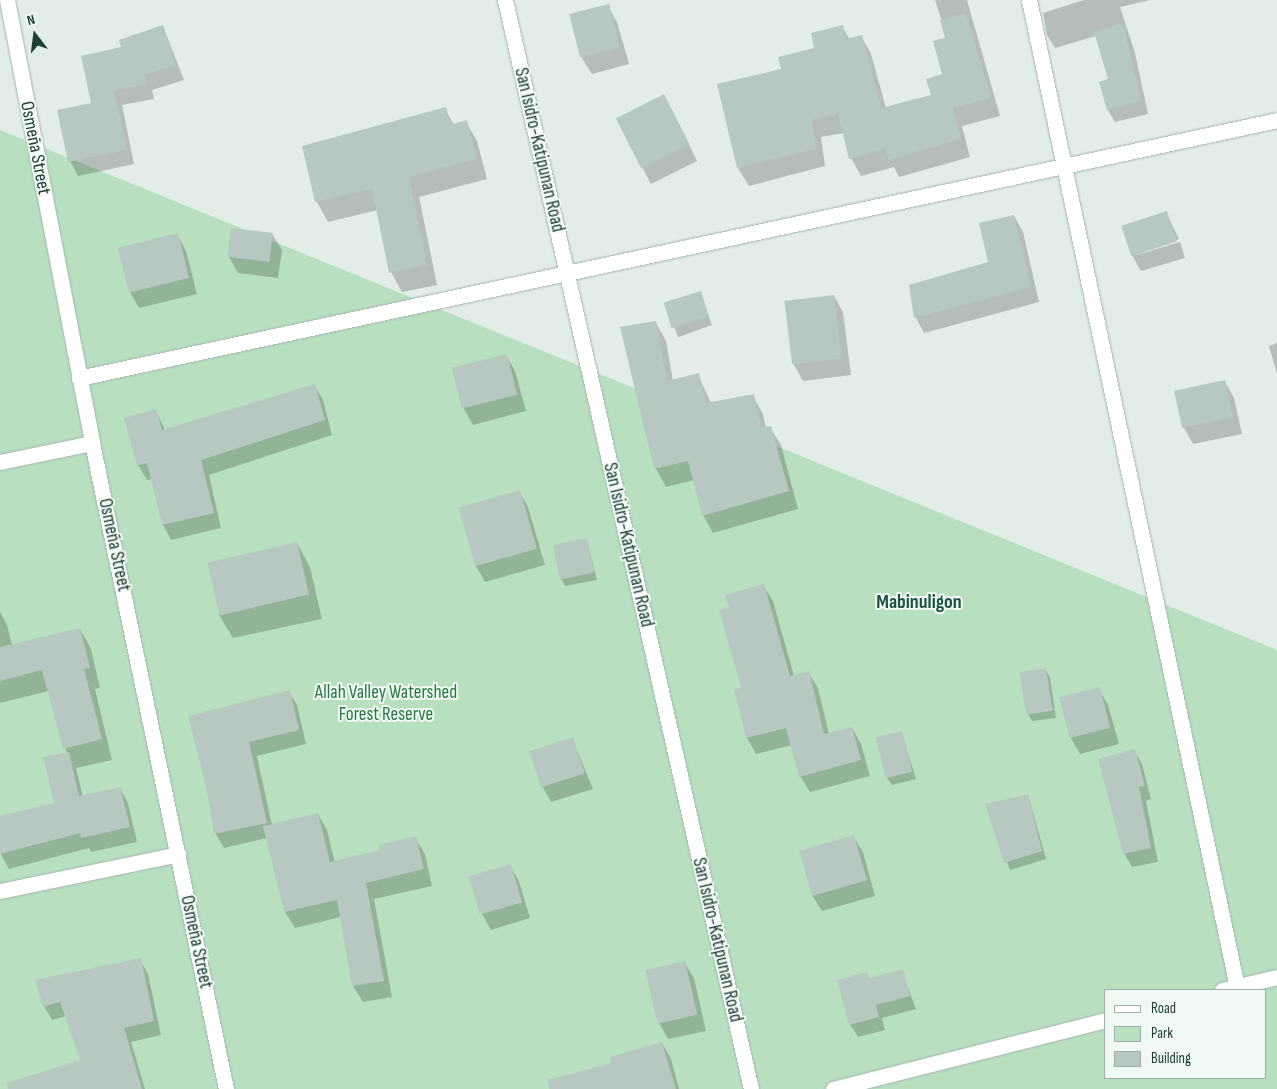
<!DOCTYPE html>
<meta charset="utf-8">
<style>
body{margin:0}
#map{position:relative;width:1277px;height:1089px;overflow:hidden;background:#e1ede6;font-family:"Sofia Sans Condensed",sans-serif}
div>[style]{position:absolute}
.green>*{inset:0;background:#b8e0c0}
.shadow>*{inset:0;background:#0003;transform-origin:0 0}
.building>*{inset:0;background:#b6c8bf;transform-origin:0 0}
.roads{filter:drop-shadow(0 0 1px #a3b5ad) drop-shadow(0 0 1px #a3b5ad)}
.minor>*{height:15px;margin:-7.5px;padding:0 7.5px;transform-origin:7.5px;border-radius:7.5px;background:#fff}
span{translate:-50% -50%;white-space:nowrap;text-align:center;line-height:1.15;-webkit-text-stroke:4px #f1f9f5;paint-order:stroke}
.street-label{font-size:19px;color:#203f34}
.park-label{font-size:19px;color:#267941}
.neighbourhood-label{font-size:20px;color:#1a5241;font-weight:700}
.legend{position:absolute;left:1104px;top:989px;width:162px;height:90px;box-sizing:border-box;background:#f1f9f5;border:1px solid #9dafa8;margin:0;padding:6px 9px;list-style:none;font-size:15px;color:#203f34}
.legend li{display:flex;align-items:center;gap:10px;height:25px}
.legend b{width:25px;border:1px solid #9dafa8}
.north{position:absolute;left:10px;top:10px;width:50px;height:50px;-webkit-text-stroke:4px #f1f9f5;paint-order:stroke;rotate:345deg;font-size:14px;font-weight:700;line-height:20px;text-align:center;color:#203f34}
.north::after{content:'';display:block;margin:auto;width:18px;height:22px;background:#203f34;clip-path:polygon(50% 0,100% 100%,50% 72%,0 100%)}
</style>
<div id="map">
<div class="green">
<i style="clip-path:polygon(evenodd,0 130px,1277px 650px,1277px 1089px,0 1089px,0 130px,1106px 990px,1266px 990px,1266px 1078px,1106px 1078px,1106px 990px)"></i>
</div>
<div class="shadow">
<i style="clip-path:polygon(935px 0,967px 0,1000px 116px,962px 126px,970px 157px,899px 177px,894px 167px,861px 176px,851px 158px,844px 133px,821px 137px,825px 166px,749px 186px,738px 168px,719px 85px,783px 70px,816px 49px,842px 26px,850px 40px,861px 36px,871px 54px,886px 108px,932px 96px,944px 74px,947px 38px)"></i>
<i style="clip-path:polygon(1084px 0,1150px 0,1120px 7px,1135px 53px,1148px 114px,1115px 122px,1108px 110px,1110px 80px,1096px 36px,1055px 48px,1047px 35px,1043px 13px)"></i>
<i style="clip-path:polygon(608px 6px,617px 22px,629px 64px,592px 74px,582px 58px)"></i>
<i style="clip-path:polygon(163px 26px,184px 80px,152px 90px,154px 99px,122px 105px,134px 164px,78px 176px,70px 161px,93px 104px,122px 48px)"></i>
<i style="clip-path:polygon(445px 109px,454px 125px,466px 122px,477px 141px,487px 179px,419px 197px,437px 285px,402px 292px,391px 272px,378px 210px,328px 222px,317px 202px,304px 147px)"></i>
<i style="clip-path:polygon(673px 112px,697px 161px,651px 184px,617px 119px)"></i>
<i style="clip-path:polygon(1166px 212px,1179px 239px,1133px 256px,1180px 242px,1185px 258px,1141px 271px,1132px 255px)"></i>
<i style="clip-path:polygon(1014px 216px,1023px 232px,1039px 302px,924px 333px,916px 318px,910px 286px,989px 263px)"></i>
<i style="clip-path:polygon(272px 234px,282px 250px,278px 278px,238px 273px,229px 257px)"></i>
<i style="clip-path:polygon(177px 235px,186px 251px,197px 294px,139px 308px,130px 292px)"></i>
<i style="left:700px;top:292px;width:35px;height:36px;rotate:70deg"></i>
<i style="clip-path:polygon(834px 296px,843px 312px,851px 375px,803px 381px,794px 365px,786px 302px)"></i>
<i style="clip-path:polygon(656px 323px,666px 341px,673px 381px,698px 375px,711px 403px,753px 396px,763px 414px,766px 428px,770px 427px,781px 445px,798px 509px,713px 533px,703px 515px,694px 480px,666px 487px,656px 469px,622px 328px)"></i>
<i style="clip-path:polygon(1277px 343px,1277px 374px,1269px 346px)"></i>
<i style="clip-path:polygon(506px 355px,515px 371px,526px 411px,473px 425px,464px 409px,453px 369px)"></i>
<i style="clip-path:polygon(1225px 382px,1234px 398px,1242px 434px,1193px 444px,1184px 428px)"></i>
<i style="clip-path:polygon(314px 385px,323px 400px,332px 435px,209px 475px,221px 528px,171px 540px,163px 525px,152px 479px,147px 480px,138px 465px,156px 411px,165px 430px)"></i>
<i style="clip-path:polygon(519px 491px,528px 507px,545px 565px,485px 582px,476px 566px)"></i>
<i style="clip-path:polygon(587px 540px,597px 580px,565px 586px,561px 578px)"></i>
<i style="clip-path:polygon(297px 543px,310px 567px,322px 619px,233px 638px,219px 615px)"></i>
<i style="clip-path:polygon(763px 585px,773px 601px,794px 676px,808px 672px,818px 688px,829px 734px,852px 728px,861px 744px,870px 776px,810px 792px,800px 776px,792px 745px,756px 754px,747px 738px,735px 690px,742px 688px,730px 608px)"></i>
<i style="clip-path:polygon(0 612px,7px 625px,12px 645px,80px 629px,91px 649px,100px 688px,95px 689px,112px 760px,76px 768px,83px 797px,120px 788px,128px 803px,137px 842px,91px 852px,89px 848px,9px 869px,0 853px,0 818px,55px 804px,67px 753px,49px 691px,0 703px)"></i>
<i style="clip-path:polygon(1045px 669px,1050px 677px,1056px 718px,1032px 721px,1028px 714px)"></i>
<i style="clip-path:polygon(1099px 689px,1108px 705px,1119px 744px,1080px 754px,1071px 738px)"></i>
<i style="clip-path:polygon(289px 692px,297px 705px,306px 744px,257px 756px,272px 825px,318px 814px,327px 830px,335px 863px,382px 851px,415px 838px,425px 854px,432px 886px,374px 899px,392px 997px,363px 1002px,353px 986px,341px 917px,295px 928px,285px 912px,267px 838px,224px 848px,216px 834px,209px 789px)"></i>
<i style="clip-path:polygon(901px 732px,916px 779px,892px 785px,887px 778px)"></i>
<i style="clip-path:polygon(572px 738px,593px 789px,551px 802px,542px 786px)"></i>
<i style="clip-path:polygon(1134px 750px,1142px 764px,1151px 799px,1146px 801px,1158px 862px,1132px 867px,1124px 853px)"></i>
<i style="clip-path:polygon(1028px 795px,1046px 859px,1010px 870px,987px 805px)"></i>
<i style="clip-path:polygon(853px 836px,863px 852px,875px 896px,822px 911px,812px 895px)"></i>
<i style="clip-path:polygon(510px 865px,519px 881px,530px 918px,491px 930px,482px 914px,471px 877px)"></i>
<i style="clip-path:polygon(140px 960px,148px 974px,161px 1035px,131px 1042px,145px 1089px,54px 1089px,81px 1061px,66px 1016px,52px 1020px,44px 1006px)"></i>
<i style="clip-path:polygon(684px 962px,694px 978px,706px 1031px,668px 1039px,659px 1023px)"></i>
<i style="clip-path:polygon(902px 971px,916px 1009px,882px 1018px,885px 1030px,858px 1037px,850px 1024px,866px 973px,870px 979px)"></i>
<i style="clip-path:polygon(662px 1043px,671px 1059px,679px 1089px,567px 1089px)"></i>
</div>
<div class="building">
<i style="left:609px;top:4px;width:45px;height:41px;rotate:76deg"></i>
<i style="clip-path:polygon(966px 13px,991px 98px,953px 108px,961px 139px,888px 160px,886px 149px,849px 159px,838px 114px,812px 120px,816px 149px,737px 168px,717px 84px,781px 69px,778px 57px,814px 48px,811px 33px,843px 25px,846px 39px,862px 35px,881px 108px,931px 95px,926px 79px,942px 74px,933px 41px,945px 38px,940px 20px)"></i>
<i style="clip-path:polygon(1123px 23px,1141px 101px,1107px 110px,1099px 82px,1108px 79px,1094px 32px)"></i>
<i style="clip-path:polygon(163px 25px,176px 65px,144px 75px,146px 84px,114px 91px,127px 150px,68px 162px,57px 110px,91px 103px,81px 56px,121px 47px,119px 40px)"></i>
<i style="left:664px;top:94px;width:56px;height:54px;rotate:63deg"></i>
<i style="clip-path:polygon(446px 107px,450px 125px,467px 120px,477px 159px,409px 177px,427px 265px,389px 273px,372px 189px,315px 202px,302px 146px)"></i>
<i style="left:1167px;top:211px;width:32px;height:48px;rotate:72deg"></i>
<i style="clip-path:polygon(1014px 215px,1031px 287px,914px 318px,909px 285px,988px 262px,979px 223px)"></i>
<i style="left:231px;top:228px;width:42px;height:29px;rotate:7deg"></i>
<i style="left:178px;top:233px;width:46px;height:62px;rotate:76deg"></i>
<i style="left:701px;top:291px;width:27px;height:39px;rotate:73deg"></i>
<i style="left:834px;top:295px;width:64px;height:50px;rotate:83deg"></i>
<i style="clip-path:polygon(656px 321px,667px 381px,699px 373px,706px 403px,754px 394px,761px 427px,771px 426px,789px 491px,702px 516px,688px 461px,654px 469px,620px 327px)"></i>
<i style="left:507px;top:354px;width:42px;height:57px;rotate:76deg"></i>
<i style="left:1225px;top:380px;width:38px;height:52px;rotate:78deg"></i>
<i style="clip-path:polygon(315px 384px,325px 420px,201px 460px,214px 513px,162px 525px,147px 463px,137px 466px,124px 418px,156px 409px,162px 430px)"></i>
<i style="left:520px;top:490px;width:61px;height:64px;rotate:74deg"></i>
<i style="left:587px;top:538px;width:35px;height:35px;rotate:78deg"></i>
<i style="left:297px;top:542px;width:54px;height:92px;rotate:77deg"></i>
<i style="clip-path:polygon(764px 584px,790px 676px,809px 671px,824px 734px,852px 727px,861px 760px,799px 777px,786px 728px,746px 738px,734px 689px,741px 688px,719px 610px,729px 607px,725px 595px)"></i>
<i style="clip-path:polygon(80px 628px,90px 668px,84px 669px,102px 739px,63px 749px,42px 670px,0 681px,0 647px)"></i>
<i style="left:1046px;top:668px;width:43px;height:27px;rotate:81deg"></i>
<i style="left:1100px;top:687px;width:42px;height:42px;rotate:76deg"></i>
<i style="clip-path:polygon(290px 690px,299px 730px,249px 742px,267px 823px,214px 834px,207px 790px,188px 716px)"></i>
<i style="left:902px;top:731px;width:42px;height:27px;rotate:76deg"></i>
<i style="left:573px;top:737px;width:38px;height:46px;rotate:72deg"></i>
<i style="clip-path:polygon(1135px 749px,1145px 786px,1139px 787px,1151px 848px,1123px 854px,1098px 759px)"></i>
<i style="clip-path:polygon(69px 752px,79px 796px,120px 787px,130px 827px,81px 838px,80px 833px,0 854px,0 816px,54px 803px,43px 757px)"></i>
<i style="clip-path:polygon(1028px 794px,1042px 851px,1004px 863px,985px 804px)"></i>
<i style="clip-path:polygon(318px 813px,330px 862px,380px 850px,379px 845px,416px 836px,424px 869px,366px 883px,384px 981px,352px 986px,337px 900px,284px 912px,263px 826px)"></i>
<i style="left:854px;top:835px;width:47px;height:57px;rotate:74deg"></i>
<i style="left:511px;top:864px;width:40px;height:44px;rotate:74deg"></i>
<i style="clip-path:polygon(141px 958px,154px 1021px,124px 1028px,142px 1089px,8px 1089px,7px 1083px,80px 1060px,60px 1002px,43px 1007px,35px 980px)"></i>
<i style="left:685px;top:961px;width:55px;height:41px;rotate:77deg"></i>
<i style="clip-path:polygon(903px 969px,910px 996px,876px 1005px,879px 1017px,849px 1025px,837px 980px,867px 972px,869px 978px)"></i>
<i style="clip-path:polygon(662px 1042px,676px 1089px,549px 1089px,548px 1080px,611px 1063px,610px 1057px)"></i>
</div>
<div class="roads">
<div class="minor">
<i style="left:7px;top:0;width:451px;rotate:79.1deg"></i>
<i style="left:92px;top:443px;width:660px;rotate:78.28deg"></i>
<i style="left:505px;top:0;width:1116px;rotate:77.27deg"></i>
<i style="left:1029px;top:0;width:1009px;rotate:78.1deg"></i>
<i style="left:79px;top:378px;width:1225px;rotate:-12.15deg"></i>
<i style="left:0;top:462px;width:94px;rotate:-11.7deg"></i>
<i style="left:0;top:891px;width:182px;rotate:-11.7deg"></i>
<i style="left:1222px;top:990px;width:57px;rotate:-13.3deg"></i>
<i style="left:833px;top:1089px;width:282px;rotate:-14.2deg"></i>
</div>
</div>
<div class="street-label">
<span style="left:35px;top:148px;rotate:79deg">Osmeña Street</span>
<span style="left:539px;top:150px;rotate:77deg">San Isidro-Katipunan Road</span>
<span style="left:114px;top:545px;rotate:78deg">Osmeña Street</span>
<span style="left:628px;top:545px;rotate:77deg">San Isidro-Katipunan Road</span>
<span style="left:717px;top:940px;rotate:77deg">San Isidro-Katipunan Road</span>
<span style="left:196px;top:942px;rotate:78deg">Osmeña Street</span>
</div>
<div class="park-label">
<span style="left:386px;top:704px">Allah Valley Watershed<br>Forest Reserve</span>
</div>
<div class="neighbourhood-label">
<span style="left:919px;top:602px">Mabinuligon</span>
</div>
<ul class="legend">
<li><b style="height:6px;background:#fff"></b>Road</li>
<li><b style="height:14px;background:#b8e0c0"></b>Park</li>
<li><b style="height:14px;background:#b6c8bf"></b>Building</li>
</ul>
<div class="north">N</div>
</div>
